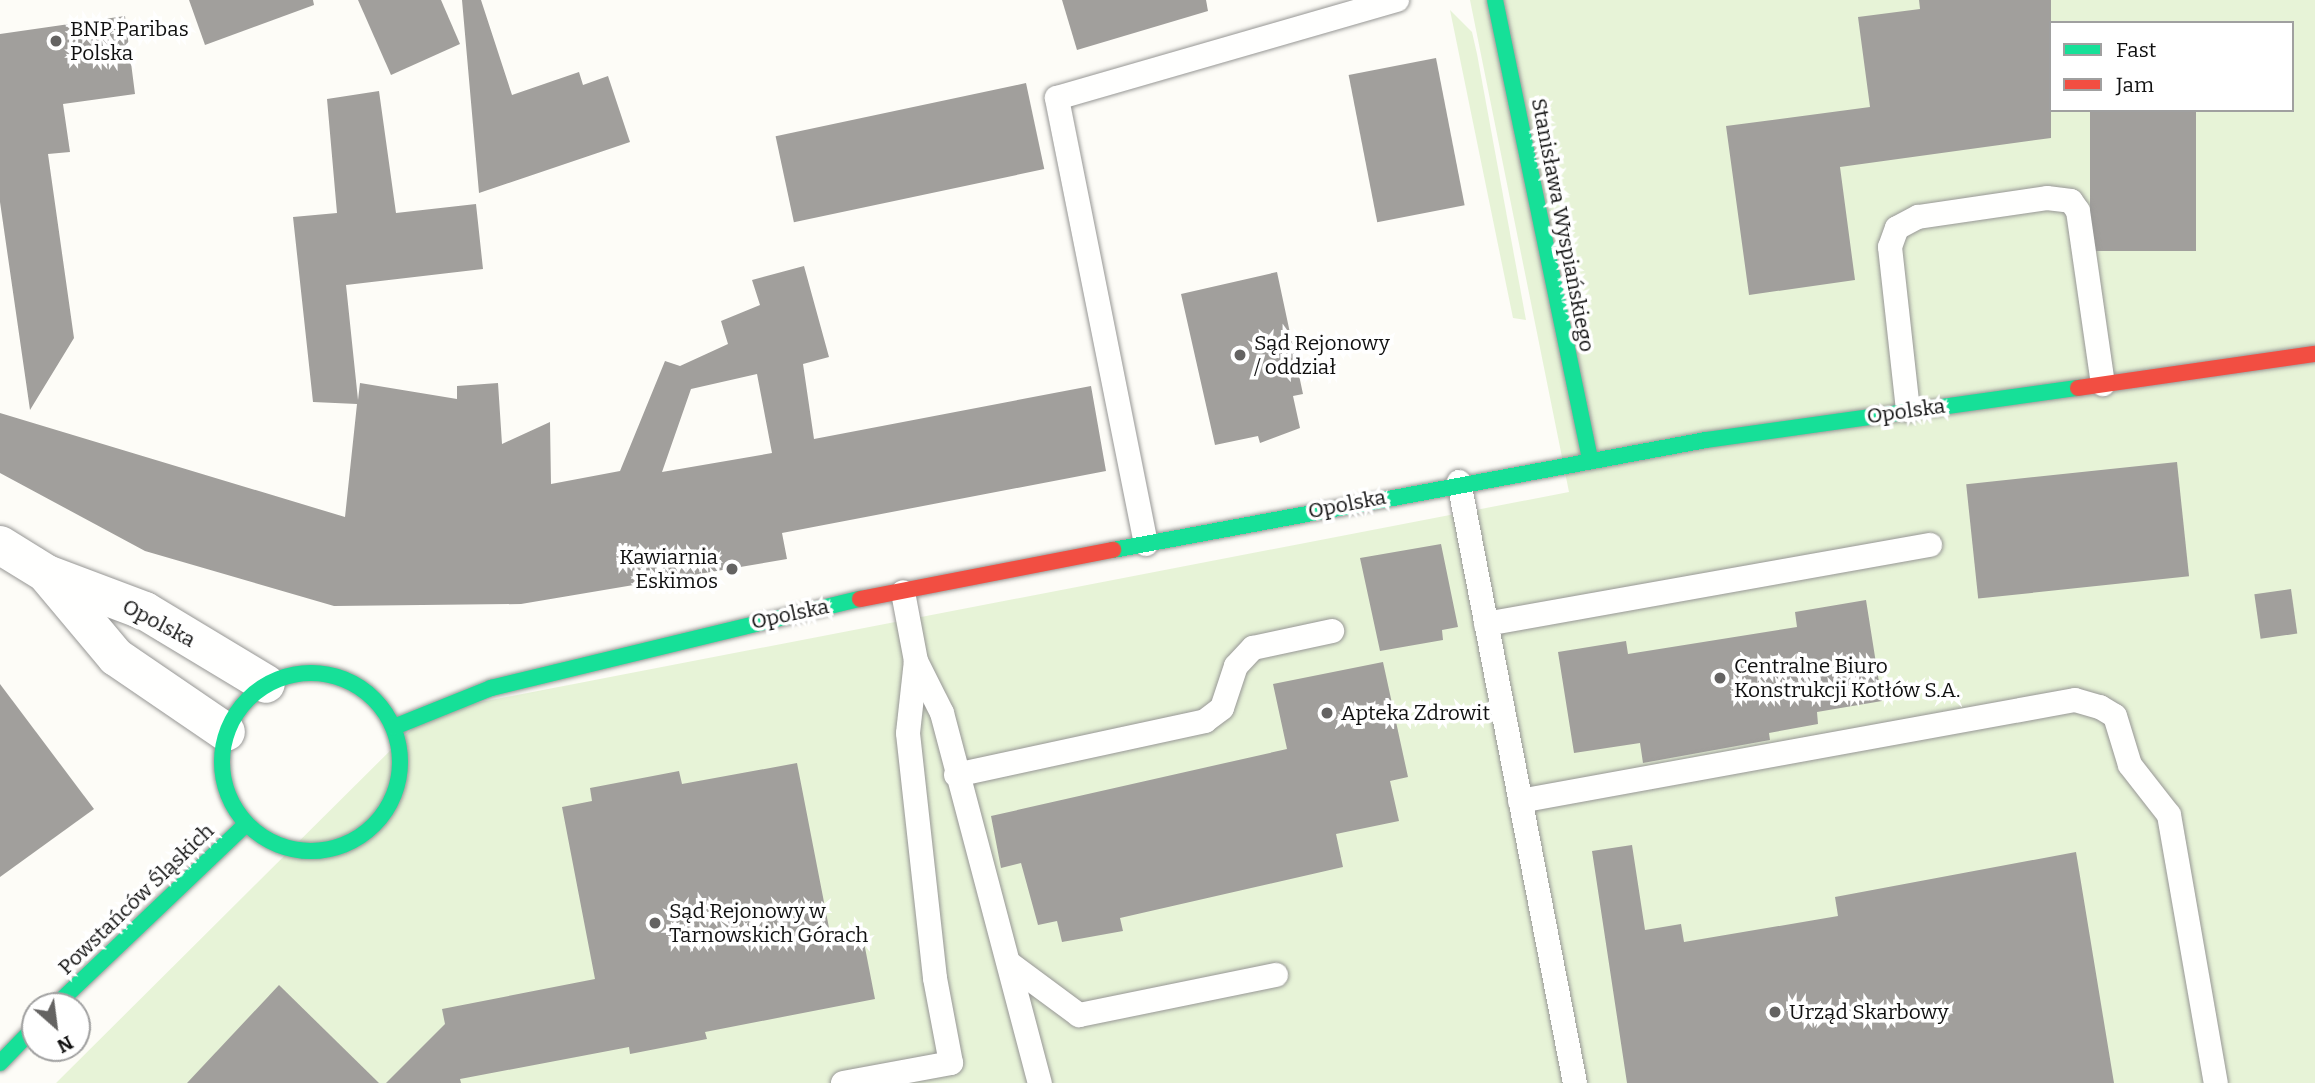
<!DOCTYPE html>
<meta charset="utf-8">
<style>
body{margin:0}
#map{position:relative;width:2315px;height:1083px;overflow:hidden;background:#fdfcf7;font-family:Bitter,serif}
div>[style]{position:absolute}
.green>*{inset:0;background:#e7f3d7}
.building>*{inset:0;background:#a19f9c;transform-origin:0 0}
.roads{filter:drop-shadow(0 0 2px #979795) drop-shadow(0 0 2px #979795)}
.lane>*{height:24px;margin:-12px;padding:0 12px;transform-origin:12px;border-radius:12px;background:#fffffe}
.street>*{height:38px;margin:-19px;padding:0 19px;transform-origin:19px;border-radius:19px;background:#fffffe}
.fast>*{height:16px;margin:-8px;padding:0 8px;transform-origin:8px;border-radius:8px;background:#16e098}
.fast>.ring{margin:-8px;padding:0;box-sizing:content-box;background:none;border:16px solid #16e098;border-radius:50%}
.jam>*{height:16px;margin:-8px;padding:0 8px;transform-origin:8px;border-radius:8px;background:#f24e42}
.dots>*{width:19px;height:19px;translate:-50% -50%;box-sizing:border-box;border:4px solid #fff;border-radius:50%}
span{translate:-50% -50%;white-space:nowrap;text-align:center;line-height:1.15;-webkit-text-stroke:7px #fff;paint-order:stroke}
.poi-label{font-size:21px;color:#111}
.left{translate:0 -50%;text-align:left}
.right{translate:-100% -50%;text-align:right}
.street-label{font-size:21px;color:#111}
.legend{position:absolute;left:2049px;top:21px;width:245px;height:91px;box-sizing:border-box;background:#fff;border:2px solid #a0a0a0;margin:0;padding:9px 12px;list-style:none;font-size:21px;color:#111}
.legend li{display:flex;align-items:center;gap:14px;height:35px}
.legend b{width:35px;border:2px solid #a0a0a0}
.north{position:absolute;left:21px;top:992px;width:70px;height:70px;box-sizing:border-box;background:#fff;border:2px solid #a0a0a0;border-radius:50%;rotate:152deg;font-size:19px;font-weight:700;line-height:28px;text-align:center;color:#111}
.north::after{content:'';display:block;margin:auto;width:24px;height:32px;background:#646362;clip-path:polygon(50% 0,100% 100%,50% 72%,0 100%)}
</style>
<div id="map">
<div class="green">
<i style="clip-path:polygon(evenodd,1470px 0,2315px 0,2315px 1083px,56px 1083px,429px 712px,1569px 492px,1470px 0,2051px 23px,2292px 23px,2292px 110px,2051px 110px,2051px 23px)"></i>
<i style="clip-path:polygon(1450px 10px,1472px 32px,1477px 54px,1526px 320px,1513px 318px)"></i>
</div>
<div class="building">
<i style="clip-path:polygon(189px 0,313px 0,314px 5px,205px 45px)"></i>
<i style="clip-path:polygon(358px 0,441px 0,460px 44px,391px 75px)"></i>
<i style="clip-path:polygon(462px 0,481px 0,512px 95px,579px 72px,583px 85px,608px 76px,630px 142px,479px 193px)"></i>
<i style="clip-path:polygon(1062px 0,1206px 0,1208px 11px,1077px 50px)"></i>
<i style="clip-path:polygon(1919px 0,2051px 0,2051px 138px,1840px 167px,1855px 280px,1749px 295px,1726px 126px,1870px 107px,1858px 17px,1920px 9px)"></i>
<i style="clip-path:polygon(125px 16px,135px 94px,63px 104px,70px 152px,48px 154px,74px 338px,30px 410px,0 202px,0 34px)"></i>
<i style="left:1436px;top:58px;width:150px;height:89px;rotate:79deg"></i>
<i style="left:1026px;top:83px;width:88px;height:256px;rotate:78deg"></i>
<i style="clip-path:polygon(evenodd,379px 91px,396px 213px,476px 204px,483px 269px,346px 285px,358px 400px,360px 383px,457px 399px,457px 386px,498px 383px,502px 444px,550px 422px,551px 484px,620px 471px,665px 361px,680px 366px,728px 344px,721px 321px,760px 305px,752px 280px,804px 266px,829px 357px,803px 364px,814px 439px,1091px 386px,1106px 471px,782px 533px,787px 559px,521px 604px,334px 606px,145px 551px,0 473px,0 413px,345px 517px,357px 404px,313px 402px,293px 217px,337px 213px,327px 99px,379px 91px,757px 374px,772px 453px,662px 472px,691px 389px,757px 374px)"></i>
<i style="left:2090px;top:110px;width:106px;height:141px"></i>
<i style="clip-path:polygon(1277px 272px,1303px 394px,1293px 396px,1300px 428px,1260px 443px,1258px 436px,1215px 445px,1181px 294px)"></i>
<i style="left:2177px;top:462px;width:115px;height:212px;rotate:84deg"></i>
<i style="clip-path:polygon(1441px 544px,1458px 627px,1442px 630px,1443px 640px,1380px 651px,1360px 558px)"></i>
<i style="left:2291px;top:589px;width:45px;height:37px;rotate:82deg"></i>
<i style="clip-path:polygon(1866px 600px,1882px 701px,1817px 712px,1818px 724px,1769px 733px,1770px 740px,1643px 763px,1640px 743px,1574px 753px,1558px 652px,1626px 641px,1628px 654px,1797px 627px,1795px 612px)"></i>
<i style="clip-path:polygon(1383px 662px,1408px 777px,1390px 781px,1399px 821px,1336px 834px,1343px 867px,1120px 918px,1123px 931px,1062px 942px,1057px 921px,1038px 925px,1021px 863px,1001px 868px,991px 816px,1287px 749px,1273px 684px)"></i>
<i style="clip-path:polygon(0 684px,94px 809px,0 877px)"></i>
<i style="clip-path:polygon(797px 763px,830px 933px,861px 927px,875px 999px,705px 1032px,707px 1039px,630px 1054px,629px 1047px,460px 1079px,461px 1083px,386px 1083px,445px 1024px,442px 1009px,595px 979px,562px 807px,592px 801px,590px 788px,679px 771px,682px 784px)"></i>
<i style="clip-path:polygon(1632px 845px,1645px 930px,1681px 924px,1684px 942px,1838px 916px,1835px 897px,2076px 852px,2114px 1083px,1627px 1083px,1592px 851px)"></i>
<i style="clip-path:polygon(279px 985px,379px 1083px,187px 1083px)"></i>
</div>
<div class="roads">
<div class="lane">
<i style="left:1908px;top:410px;width:164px;rotate:-96.3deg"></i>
<i style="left:1890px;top:247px;width:20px;rotate:-70deg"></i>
<i style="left:1897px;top:228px;width:24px;rotate:-28deg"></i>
<i style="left:1918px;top:217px;width:130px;rotate:-8.4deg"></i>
<i style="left:2047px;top:198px;width:24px;rotate:7deg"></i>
<i style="left:2071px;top:201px;width:12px;rotate:55deg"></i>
<i style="left:2078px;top:211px;width:175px;rotate:81.8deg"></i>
<i style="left:1459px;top:482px;width:612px;rotate:79.08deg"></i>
<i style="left:1146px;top:544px;width:455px;rotate:-101.3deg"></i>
<i style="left:1057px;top:98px;width:354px;rotate:-16.1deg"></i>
<i style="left:1486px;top:624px;width:451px;rotate:-10.1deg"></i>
<i style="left:916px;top:661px;width:58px;rotate:63.4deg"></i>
<i style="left:942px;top:713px;width:383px;rotate:75.2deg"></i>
<i style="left:956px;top:775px;width:255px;rotate:-12.2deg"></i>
<i style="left:1205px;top:721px;width:21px;rotate:-37deg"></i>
<i style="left:1222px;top:708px;width:44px;rotate:-71.6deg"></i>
<i style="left:1236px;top:666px;width:25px;rotate:-47deg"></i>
<i style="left:1253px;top:648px;width:81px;rotate:-12.1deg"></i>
<i style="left:1520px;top:801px;width:564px;rotate:-10.31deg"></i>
<i style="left:2075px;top:700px;width:26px;rotate:16deg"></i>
<i style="left:2100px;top:707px;width:17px;rotate:31deg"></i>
<i style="left:2115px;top:716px;width:51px;rotate:73deg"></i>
<i style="left:2130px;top:765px;width:63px;rotate:52deg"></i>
<i style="left:2169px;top:815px;width:272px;rotate:80.1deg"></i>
<i style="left:1010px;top:964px;width:86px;rotate:36.5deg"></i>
<i style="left:1079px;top:1015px;width:201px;rotate:-11.5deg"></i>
<i style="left:843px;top:1083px;width:110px;rotate:-10.5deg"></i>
<i style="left:951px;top:1063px;width:86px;rotate:-100.7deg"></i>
<i style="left:935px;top:978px;width:246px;rotate:-96.3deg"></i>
<i style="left:908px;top:733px;width:72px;rotate:-83.7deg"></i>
<i style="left:916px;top:661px;width:70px;rotate:-100.7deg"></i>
</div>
<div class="street">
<i style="left:0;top:545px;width:55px;rotate:31.7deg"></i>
<i style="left:47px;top:574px;width:105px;rotate:20.7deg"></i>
<i style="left:145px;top:611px;width:141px;rotate:31.1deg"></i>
<i style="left:48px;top:576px;width:106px;rotate:50deg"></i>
<i style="left:116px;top:657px;width:133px;rotate:34.3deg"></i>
</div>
<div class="fast">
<i style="left:1495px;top:0;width:468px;rotate:78.3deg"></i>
<i style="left:1113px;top:550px;width:603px;rotate:-10.51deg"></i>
<i style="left:1706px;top:440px;width:376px;rotate:-8deg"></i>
<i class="ring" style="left:222px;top:673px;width:162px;height:162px"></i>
<i style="left:394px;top:727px;width:105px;rotate:-21.9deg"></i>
<i style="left:491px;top:688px;width:380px;rotate:-13.6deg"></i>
<i style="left:55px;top:1006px;width:264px;rotate:-43.6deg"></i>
<i style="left:0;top:1063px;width:50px;rotate:-45.8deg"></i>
</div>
<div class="jam">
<i style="left:2078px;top:388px;width:239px;rotate:-8.2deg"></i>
<i style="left:860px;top:599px;width:258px;rotate:-11deg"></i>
</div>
</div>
<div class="dots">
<i style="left:56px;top:41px;background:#646362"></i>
<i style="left:1240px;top:355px;background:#646362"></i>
<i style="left:732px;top:569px;background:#646362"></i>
<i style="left:1720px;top:678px;background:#646362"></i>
<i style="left:1327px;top:713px;background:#646362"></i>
<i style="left:655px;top:923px;background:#646362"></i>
<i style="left:1775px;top:1012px;background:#646362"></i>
</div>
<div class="poi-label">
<span class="left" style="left:70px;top:41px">BNP Paribas<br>Polska</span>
<span class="left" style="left:1254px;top:355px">Sąd Rejonowy<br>/ oddział</span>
<span class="right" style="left:718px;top:569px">Kawiarnia<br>Eskimos</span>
<span class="left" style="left:1734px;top:678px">Centralne Biuro<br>Konstrukcji Kotłów S.A.</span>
<span class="left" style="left:1341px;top:713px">Apteka Zdrowit</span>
<span class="left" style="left:669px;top:923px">Sąd Rejonowy w<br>Tarnowskich Górach</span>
<span class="left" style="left:1789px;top:1012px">Urząd Skarbowy</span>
</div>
<div class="street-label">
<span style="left:1563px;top:225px;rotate:79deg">Stanisława Wyspiańskiego</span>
<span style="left:1906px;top:411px;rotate:-8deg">Opolska</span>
<span style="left:1347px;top:504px;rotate:-11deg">Opolska</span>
<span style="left:790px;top:614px;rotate:-12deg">Opolska</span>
<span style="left:159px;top:623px;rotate:28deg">Opolska</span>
<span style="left:136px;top:899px;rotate:-44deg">Powstańców Śląskich</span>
</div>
<ul class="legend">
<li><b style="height:9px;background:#16e098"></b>Fast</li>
<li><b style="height:9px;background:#f24e42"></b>Jam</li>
</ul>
<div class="north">N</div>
</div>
